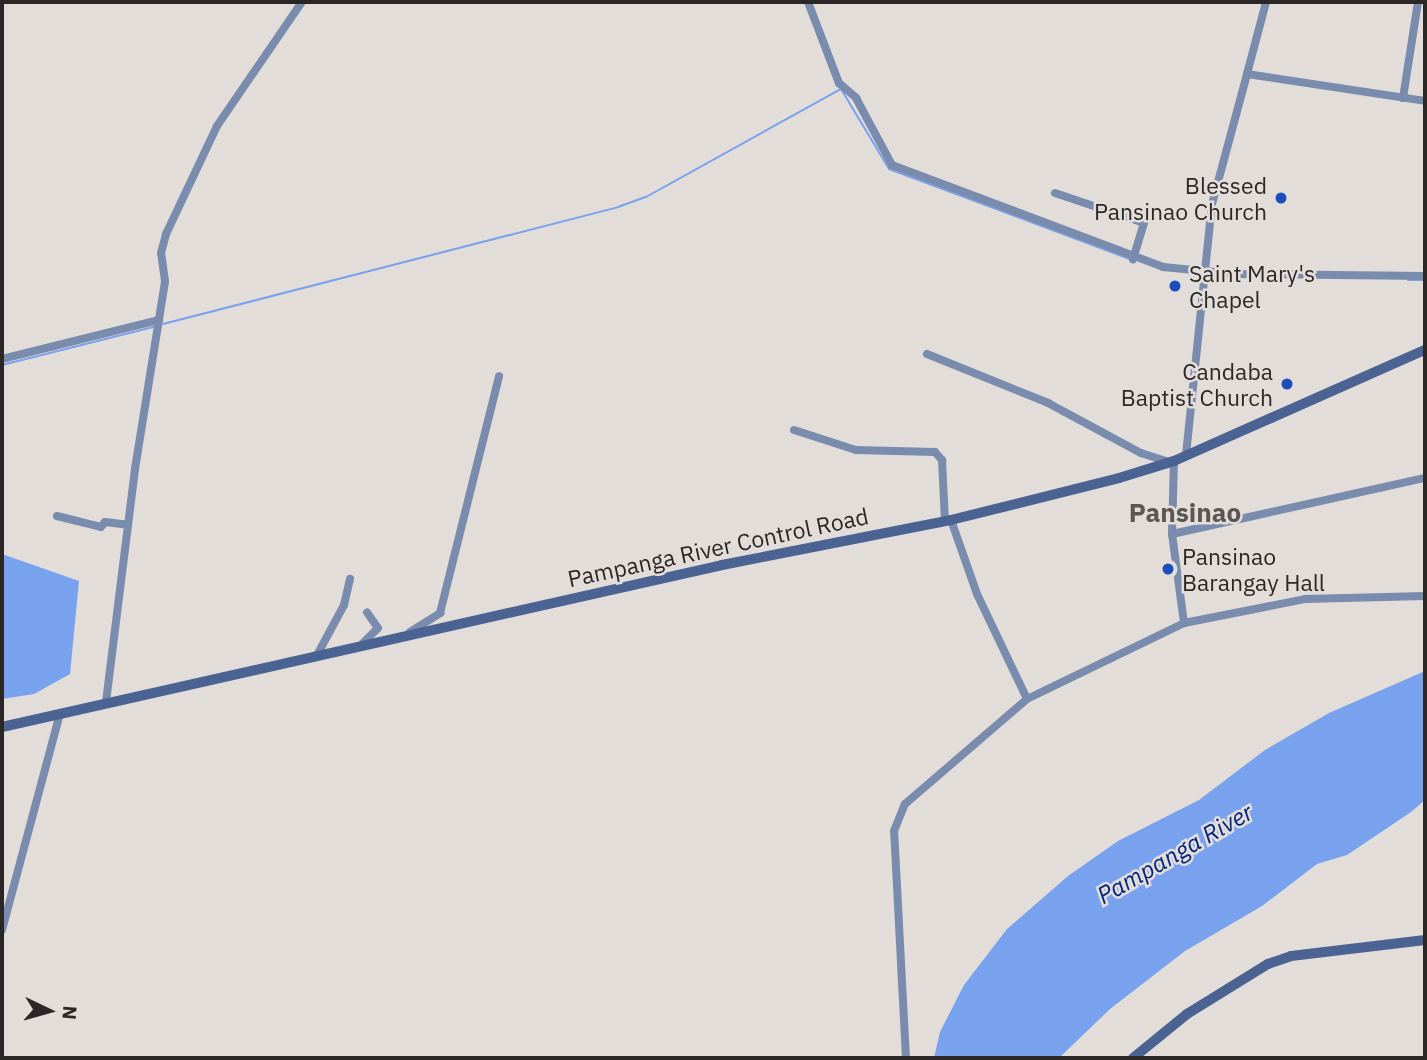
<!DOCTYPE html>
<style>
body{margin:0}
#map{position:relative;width:1427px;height:1060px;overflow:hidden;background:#e3ddd9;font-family:"IBM Plex Sans",sans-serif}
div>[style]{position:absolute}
.water>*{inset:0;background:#78a1ee}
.stream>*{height:2px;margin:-1px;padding:0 1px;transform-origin:1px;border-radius:1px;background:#78a1ee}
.street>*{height:8px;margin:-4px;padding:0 4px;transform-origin:4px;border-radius:4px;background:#7a8cad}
.secondary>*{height:10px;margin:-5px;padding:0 5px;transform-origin:5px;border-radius:5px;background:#4a6393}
.dots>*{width:19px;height:19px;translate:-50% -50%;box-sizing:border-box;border:4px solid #e3ddd9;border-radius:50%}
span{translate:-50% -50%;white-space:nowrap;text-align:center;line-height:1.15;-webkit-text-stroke:5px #e3ddd9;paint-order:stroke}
.poi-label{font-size:23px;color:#2a2726}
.right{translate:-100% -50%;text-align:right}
.left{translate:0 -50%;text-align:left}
.street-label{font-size:23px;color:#2a2726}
.water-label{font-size:24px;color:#01267d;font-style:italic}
.quarter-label{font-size:26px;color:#5b5652;font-weight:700}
.frame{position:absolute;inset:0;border:4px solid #2a2726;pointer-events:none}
.north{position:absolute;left:14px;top:976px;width:70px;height:70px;-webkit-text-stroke:5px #e3ddd9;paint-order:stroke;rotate:95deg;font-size:19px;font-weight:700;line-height:28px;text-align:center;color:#2a2726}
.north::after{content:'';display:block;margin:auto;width:24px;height:32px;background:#2a2726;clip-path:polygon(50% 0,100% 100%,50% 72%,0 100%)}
</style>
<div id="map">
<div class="water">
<i style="clip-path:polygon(2px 554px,79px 581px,70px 674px,34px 694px,2px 699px)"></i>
<i style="clip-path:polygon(1425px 671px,1425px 800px,1411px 812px,1347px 855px,1317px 864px,1262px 906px,1185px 951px,1110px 1009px,1059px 1058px,934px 1058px,940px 1032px,964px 985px,1007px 929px,1068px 876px,1118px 841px,1199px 800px,1265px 750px,1329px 713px)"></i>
</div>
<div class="stream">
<i style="left:1408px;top:280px;width:17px"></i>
<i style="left:163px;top:324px;width:470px;rotate:-14.4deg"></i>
<i style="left:618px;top:207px;width:30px;rotate:-20deg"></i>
<i style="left:646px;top:197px;width:223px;rotate:-29deg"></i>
<i style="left:841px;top:89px;width:93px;rotate:59deg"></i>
<i style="left:889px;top:169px;width:257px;rotate:20.5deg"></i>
<i style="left:2px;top:365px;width:156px;rotate:-14.1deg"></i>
</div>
<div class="street">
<i style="left:808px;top:2px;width:87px;rotate:69.1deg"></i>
<i style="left:839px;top:83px;width:23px;rotate:41deg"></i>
<i style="left:856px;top:98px;width:76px;rotate:61.8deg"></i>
<i style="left:892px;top:165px;width:290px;rotate:20.6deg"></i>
<i style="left:1163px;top:267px;width:72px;rotate:5.6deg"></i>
<i style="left:1235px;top:274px;width:190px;rotate:0.6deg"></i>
<i style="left:1247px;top:74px;width:74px;rotate:-75.2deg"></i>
<i style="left:1403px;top:98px;width:97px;rotate:-81.1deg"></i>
<i style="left:1055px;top:193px;width:94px;rotate:18.6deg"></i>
<i style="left:1144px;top:223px;width:38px;rotate:107deg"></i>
<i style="left:927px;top:354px;width:131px;rotate:22deg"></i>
<i style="left:1048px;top:403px;width:106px;rotate:28.3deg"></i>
<i style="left:1141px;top:453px;width:28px;rotate:18deg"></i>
<i style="left:2px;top:359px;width:162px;rotate:-14deg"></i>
<i style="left:794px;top:430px;width:65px;rotate:17.9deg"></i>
<i style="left:856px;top:450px;width:79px;rotate:1.5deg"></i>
<i style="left:935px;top:452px;width:11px;rotate:49deg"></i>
<i style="left:942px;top:460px;width:61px;rotate:87.2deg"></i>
<i style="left:1186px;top:455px;width:252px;rotate:-84.1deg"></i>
<i style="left:1212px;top:204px;width:135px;rotate:-74.9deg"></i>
<i style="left:1247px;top:74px;width:180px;rotate:8.6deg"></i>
<i style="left:1174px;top:461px;width:73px;rotate:91.6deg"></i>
<i style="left:1172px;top:534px;width:90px;rotate:82.3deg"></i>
<i style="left:57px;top:516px;width:45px;rotate:14deg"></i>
<i style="left:101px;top:527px;width:6px;rotate:-51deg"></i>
<i style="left:105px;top:522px;width:23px;rotate:7deg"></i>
<i style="left:951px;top:520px;width:78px;rotate:70.6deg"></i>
<i style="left:977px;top:594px;width:116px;rotate:64.5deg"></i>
<i style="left:1172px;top:534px;width:259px;rotate:-12.5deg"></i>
<i style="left:410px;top:632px;width:36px;rotate:-32deg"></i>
<i style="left:440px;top:613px;width:244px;rotate:-76deg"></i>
<i style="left:360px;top:646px;width:25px;rotate:-45deg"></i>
<i style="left:378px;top:628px;width:19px;rotate:-125deg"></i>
<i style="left:316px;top:657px;width:59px;rotate:-61.7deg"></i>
<i style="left:344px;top:605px;width:27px;rotate:-77deg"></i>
<i style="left:106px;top:702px;width:235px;rotate:-82.9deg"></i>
<i style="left:135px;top:469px;width:190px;rotate:-80.9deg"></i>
<i style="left:165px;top:281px;width:28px;rotate:-98deg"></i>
<i style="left:161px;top:253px;width:20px;rotate:-75deg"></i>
<i style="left:166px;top:234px;width:119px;rotate:-64.7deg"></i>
<i style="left:217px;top:126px;width:150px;rotate:-55.6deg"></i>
<i style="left:2px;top:930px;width:224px;rotate:-75deg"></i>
<i style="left:906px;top:1058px;width:227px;rotate:-93deg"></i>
<i style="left:894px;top:831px;width:29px;rotate:-68deg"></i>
<i style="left:905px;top:804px;width:161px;rotate:-40.7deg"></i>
<i style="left:1027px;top:699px;width:174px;rotate:-25.8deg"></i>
<i style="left:1184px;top:623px;width:123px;rotate:-11.2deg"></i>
<i style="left:1305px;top:599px;width:120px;rotate:-1.4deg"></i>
</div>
<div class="secondary">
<i style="left:2px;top:727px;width:738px;rotate:-12.68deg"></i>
<i style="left:722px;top:565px;width:233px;rotate:-11.1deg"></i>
<i style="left:951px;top:520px;width:173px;rotate:-14deg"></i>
<i style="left:1119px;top:478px;width:58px;rotate:-17.2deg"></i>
<i style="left:1174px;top:461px;width:274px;rotate:-23.9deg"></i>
<i style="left:1133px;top:1058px;width:70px;rotate:-39.2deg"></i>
<i style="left:1187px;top:1014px;width:95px;rotate:-31.7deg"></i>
<i style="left:1268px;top:964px;width:24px;rotate:-19deg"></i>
<i style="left:1291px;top:956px;width:135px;rotate:-6.8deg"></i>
</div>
<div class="dots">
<i style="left:1281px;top:198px;background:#1b4ebb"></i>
<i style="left:1175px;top:286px;background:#1b4ebb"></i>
<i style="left:1287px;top:384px;background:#1b4ebb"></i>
<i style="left:1168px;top:569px;background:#1b4ebb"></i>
</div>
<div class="poi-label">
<span class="right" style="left:1267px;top:198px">Blessed<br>Pansinao Church</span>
<span class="left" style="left:1189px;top:286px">Saint Mary's<br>Chapel</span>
<span class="right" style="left:1273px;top:384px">Candaba<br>Baptist Church</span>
<span class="left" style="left:1182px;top:569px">Pansinao<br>Barangay Hall</span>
</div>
<div class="street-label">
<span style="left:718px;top:547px;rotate:-12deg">Pampanga River Control Road</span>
</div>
<div class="water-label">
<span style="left:1175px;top:854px;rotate:-30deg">Pampanga River</span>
</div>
<div class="quarter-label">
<span style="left:1185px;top:513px">Pansinao</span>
</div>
<div class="frame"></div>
<div class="north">N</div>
</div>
